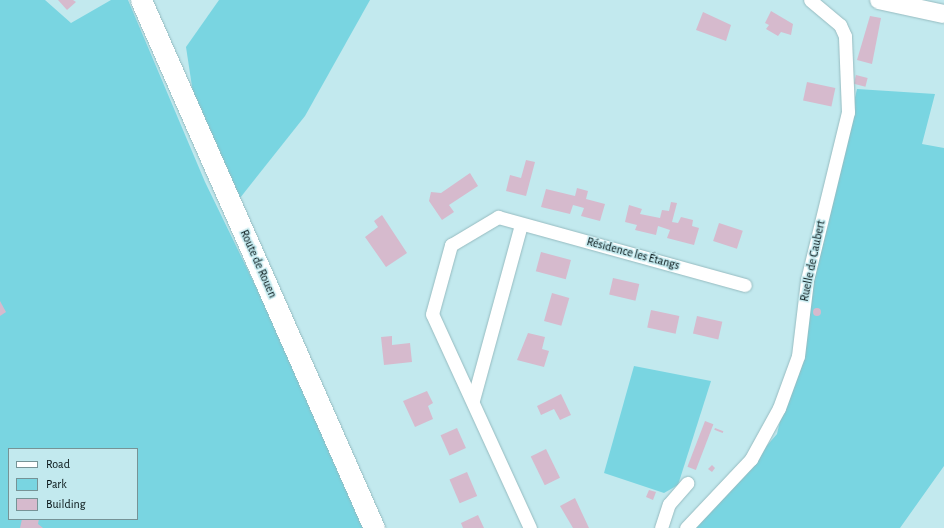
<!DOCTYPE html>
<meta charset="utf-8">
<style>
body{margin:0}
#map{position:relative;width:944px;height:528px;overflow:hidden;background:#c2e9ee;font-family:"Alegreya Sans",sans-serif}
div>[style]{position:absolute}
.green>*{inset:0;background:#79d5e1}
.building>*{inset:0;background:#d6bacd;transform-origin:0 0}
.round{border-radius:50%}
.roads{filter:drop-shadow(0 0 1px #96bbc0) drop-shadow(0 0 1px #96bbc0)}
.street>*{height:13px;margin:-6.5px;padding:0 6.5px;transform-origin:6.5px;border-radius:6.5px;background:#fff}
.secondary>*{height:18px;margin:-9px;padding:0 9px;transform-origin:9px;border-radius:9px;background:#fff}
.primary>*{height:21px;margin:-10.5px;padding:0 10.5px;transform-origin:10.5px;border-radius:10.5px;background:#fff}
span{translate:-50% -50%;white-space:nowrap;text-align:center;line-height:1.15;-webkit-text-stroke:3px #c2e9ee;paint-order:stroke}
.street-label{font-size:12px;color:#041113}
.legend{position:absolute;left:8px;top:448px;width:130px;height:72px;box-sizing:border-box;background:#c2e9ee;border:1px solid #769396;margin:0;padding:5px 7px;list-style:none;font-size:12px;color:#041113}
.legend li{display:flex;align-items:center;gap:8px;height:20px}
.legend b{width:20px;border:1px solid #769396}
</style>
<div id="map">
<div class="green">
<i style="clip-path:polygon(evenodd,0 0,45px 0,71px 23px,111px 0,128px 0,205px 182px,326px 431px,367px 528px,0 528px,0 0,9px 449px,137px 449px,137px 519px,9px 519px,9px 449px)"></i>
<i style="clip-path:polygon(219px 0,370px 0,305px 116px,240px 198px,193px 93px,186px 47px)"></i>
<i style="clip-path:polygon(857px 89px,935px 94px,922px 144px,944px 148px,944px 466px,900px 528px,695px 528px,777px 434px)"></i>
<i style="clip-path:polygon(634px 366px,711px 381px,678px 485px,664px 493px,604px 473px)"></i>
</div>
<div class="building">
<i style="clip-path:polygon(58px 0,73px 0,76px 2px,67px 10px)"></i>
<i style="clip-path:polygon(771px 11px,793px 24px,791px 35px,781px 32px,778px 36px,766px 29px,769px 25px,765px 23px)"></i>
<i style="clip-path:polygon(703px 12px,731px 25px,726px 41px,696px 30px)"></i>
<i style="clip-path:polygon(870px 16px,881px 18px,872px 64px,857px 60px)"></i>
<i style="left:856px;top:75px;width:12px;height:9px;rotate:14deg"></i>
<i style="left:807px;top:82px;width:29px;height:19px;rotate:12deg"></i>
<i style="clip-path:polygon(526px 160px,535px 162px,526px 196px,506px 191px,510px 175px,521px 178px)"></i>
<i style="clip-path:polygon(470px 173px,478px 186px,449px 205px,454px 212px,442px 220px,429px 201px,431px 192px,441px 193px)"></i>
<i style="clip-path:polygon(577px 188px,588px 191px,586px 199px,605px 204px,600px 221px,581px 216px,584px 208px,573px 205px,570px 214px,541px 207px,546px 189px,575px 196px)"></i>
<i style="clip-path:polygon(671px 202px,677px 203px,672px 222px,678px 223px,681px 217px,693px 220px,692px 226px,699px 228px,694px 245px,667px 238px,670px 230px,658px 226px,656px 235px,635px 230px,637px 225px,625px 222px,629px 205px,642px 209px,640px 214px,660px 218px,662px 210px,669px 211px)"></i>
<i style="clip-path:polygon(382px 215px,407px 253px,386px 267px,365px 237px,378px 227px,374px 221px)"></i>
<i style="left:719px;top:223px;width:25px;height:19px;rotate:18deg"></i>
<i style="left:541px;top:252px;width:31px;height:20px;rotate:15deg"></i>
<i style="left:613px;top:278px;width:27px;height:17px;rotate:13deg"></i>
<i style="left:552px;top:293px;width:18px;height:29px;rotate:16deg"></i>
<i style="clip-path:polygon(0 301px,6px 312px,0 316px)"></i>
<i class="round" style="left:813px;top:308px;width:8px;height:8px"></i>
<i style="left:651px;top:310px;width:29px;height:18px;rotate:12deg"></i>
<i style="left:697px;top:316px;width:26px;height:18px;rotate:13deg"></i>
<i style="clip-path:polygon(528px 333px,545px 337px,542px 349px,549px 351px,544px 367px,517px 360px)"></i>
<i style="clip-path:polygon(392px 336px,392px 345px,410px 343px,412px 362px,384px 365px,381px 337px)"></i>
<i style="clip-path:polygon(427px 391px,433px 403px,428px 406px,433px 419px,415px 427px,403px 401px)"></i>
<i style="clip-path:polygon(561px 394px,571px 415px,560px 420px,554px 409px,541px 415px,537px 406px)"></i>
<i style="left:705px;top:421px;width:9px;height:49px;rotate:21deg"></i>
<i style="left:457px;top:428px;width:22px;height:18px;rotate:66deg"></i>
<i style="left:715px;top:428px;width:9px;height:2px;rotate:21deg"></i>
<i style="left:546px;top:449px;width:32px;height:17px;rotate:64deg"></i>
<i style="clip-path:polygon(712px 465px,715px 468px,712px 472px,708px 469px)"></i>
<i style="left:467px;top:472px;width:26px;height:19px;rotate:67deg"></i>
<i style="clip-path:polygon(649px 490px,656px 492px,653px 500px,646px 497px)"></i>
<i style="clip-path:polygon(575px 498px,589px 528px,573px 528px,560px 506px)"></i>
<i style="clip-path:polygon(478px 515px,484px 528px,463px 528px,461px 523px)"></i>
<i style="clip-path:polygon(22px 519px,39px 519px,38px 524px,43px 528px,20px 528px)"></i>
</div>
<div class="roads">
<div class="street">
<i style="left:473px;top:400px;width:182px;rotate:-74.7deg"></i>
<i style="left:530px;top:528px;width:235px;rotate:-114.6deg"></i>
<i style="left:432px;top:314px;width:72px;rotate:-74.6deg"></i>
<i style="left:451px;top:245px;width:55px;rotate:-30.8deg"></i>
<i style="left:498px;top:217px;width:256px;rotate:15.4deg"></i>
<i style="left:661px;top:528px;width:25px;rotate:-72deg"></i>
<i style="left:669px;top:504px;width:28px;rotate:-49deg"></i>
<i style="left:686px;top:528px;width:95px;rotate:-46.7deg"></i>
<i style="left:751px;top:459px;width:58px;rotate:-61.2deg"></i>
<i style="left:779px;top:408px;width:55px;rotate:-69.9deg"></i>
<i style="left:798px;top:356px;width:77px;rotate:-83.2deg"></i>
<i style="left:807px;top:280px;width:173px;rotate:-76.3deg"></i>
<i style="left:848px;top:112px;width:76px;rotate:-92.3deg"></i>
<i style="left:845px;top:36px;width:12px;rotate:-114deg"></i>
<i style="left:840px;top:25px;width:39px;rotate:-140deg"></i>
</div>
<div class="secondary">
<i style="left:879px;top:0;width:66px;rotate:12.2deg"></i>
</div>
<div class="primary">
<i style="left:141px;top:0;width:577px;rotate:66.19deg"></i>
</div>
</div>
<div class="street-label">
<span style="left:633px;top:254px;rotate:15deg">Résidence les Étangs</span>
<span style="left:813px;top:261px;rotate:-78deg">Ruelle de Caubert</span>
<span style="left:258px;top:264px;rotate:66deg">Route de Rouen</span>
</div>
<ul class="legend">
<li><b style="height:5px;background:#fff"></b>Road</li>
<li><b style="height:11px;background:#79d5e1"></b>Park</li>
<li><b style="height:11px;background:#d6bacd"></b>Building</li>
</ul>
</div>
